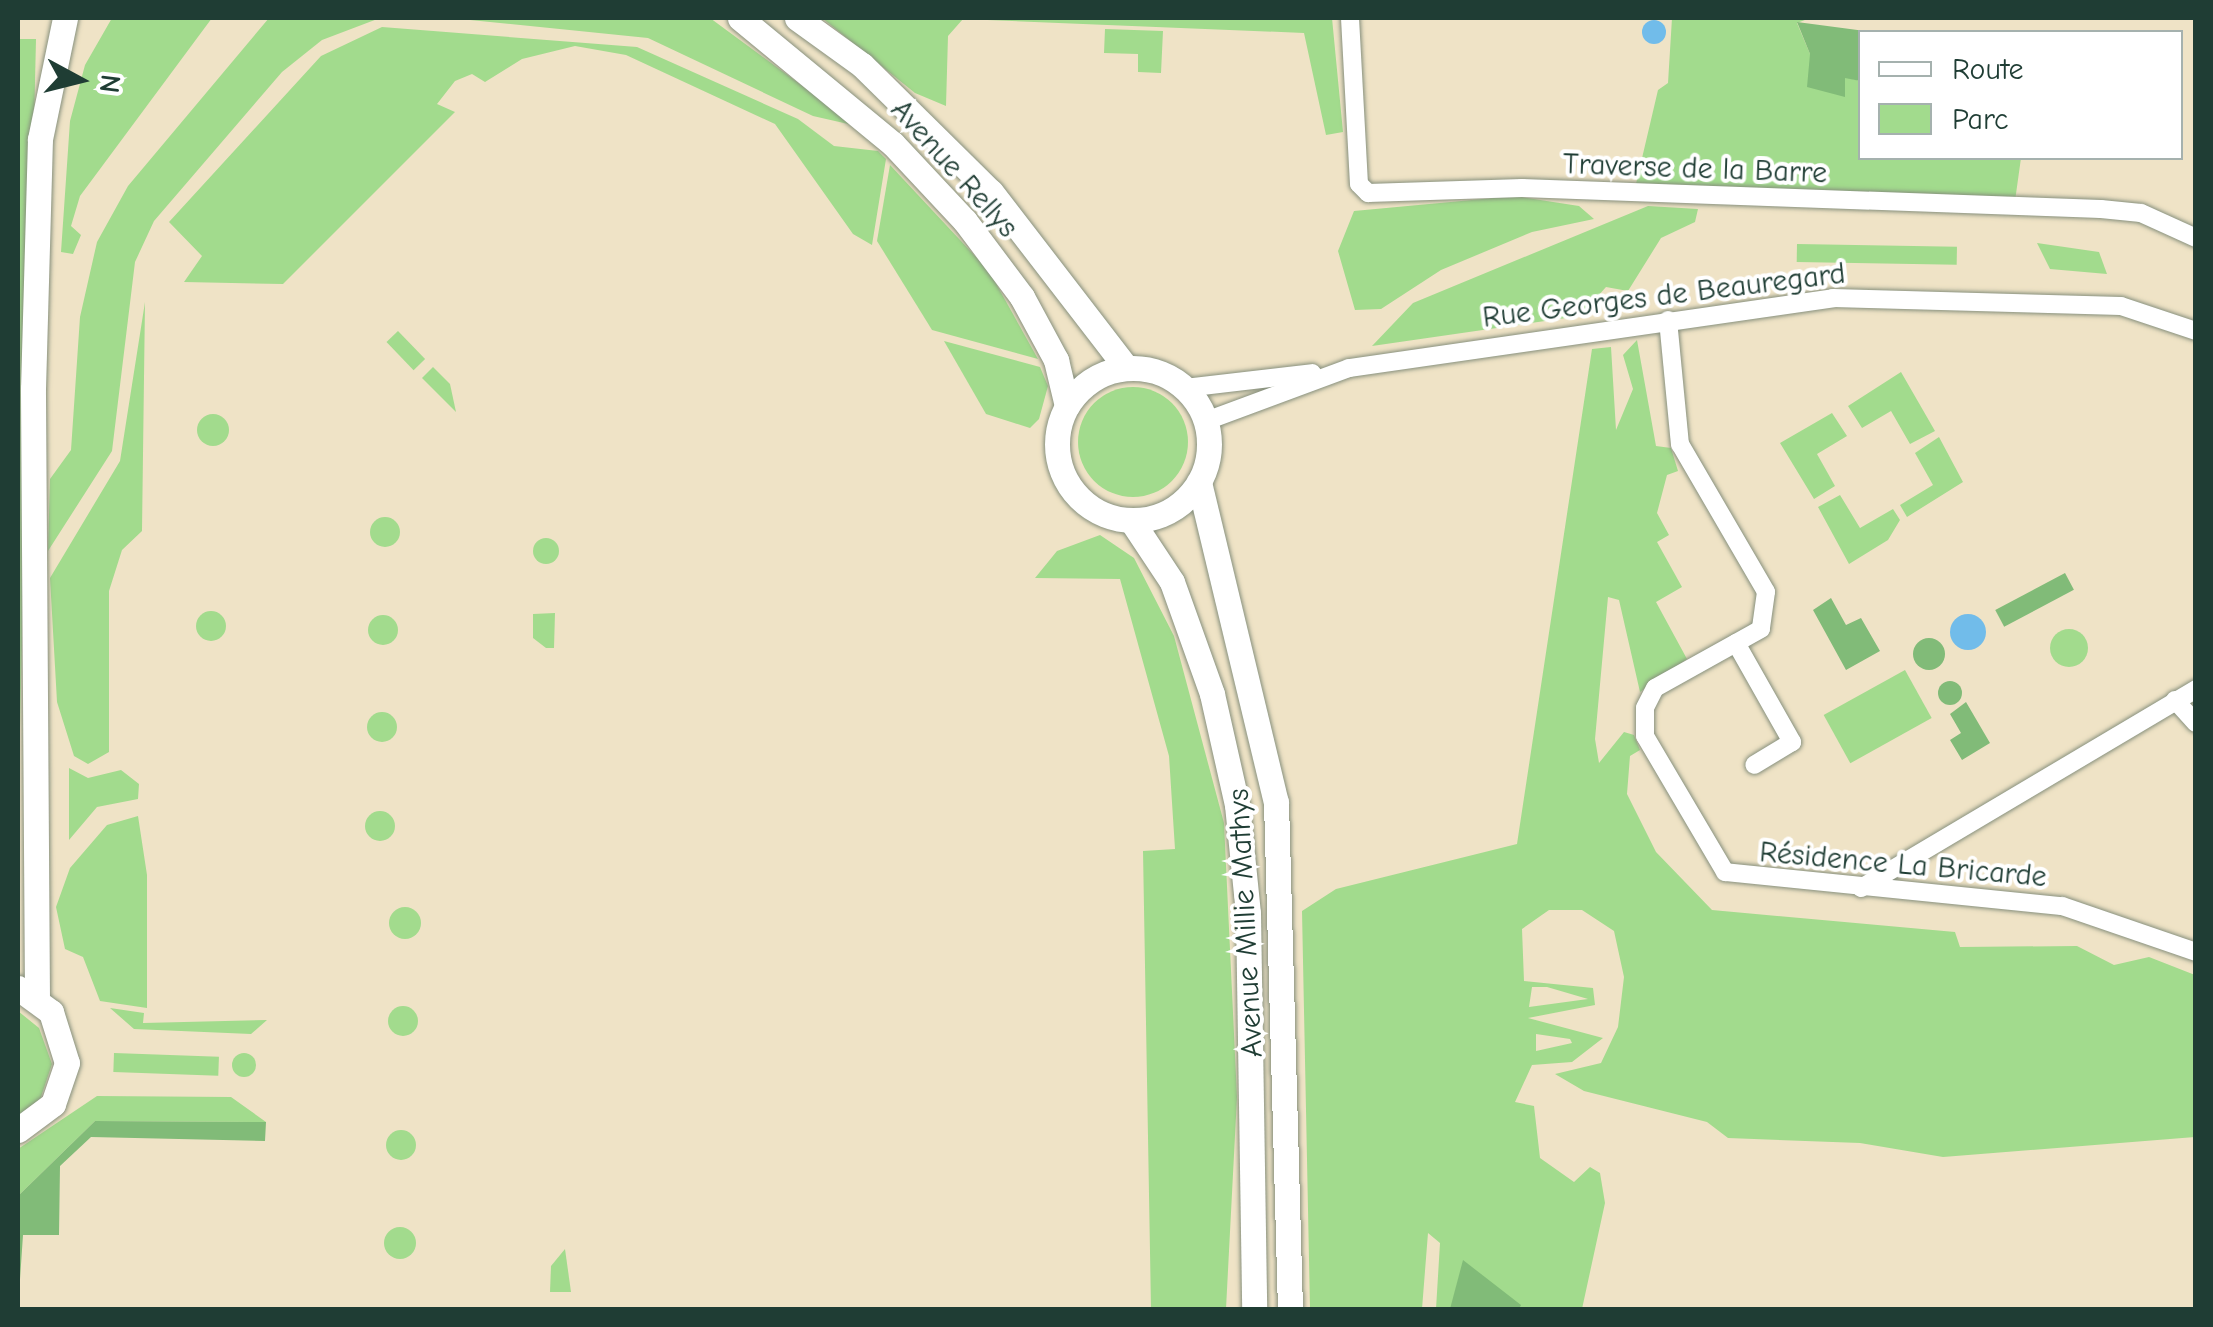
<!DOCTYPE html>
<meta charset="utf-8">
<style>
body{margin:0}
#map{position:relative;width:2213px;height:1327px;overflow:hidden;background:#efe3c6;font-family:"Comic Neue",sans-serif}
div>[style]{position:absolute}
.green>*{inset:0;background:#a2db8d;transform-origin:0 0}
.round{border-radius:50%}
.forest>*{inset:0;background:#81bb78;transform-origin:0 0}
.water>*{inset:0;background:#71bcea}
.roads{filter:drop-shadow(0 0 2px #87907d) drop-shadow(0 0 2px #87907d)}
.street>*{height:18px;margin:-9px;padding:0 9px;transform-origin:9px;border-radius:9px;background:#fff}
.secondary>*{height:25px;margin:-12.5px;padding:0 12.5px;transform-origin:12.5px;border-radius:12.5px;background:#fff}
.secondary>.ring{margin:-12.5px;padding:0;box-sizing:content-box;background:none;border:25px solid #fff;border-radius:50%}
span{translate:-50% -50%;white-space:nowrap;text-align:center;line-height:1.15;-webkit-text-stroke:8px #fff;paint-order:stroke}
.street-label{font-size:30px;color:#1f3d34}
.frame{position:absolute;inset:0;border:20px solid #1f3d34;pointer-events:none}
.legend{position:absolute;left:1858px;top:30px;width:325px;height:130px;box-sizing:border-box;background:#fff;border:2px solid #a5b1ae;margin:0;padding:12px 18px;list-style:none;font-size:30px;color:#1f3d34}
.legend li{display:flex;align-items:center;gap:20px;height:50px}
.legend b{width:50px;border:2px solid #a5b1ae}
.north{position:absolute;left:30px;top:30px;width:100px;height:100px;-webkit-text-stroke:8px #fff;paint-order:stroke;rotate:97deg;font-size:28px;font-weight:700;line-height:40px;text-align:center;color:#1f3d34}
.north::after{content:'';display:block;margin:auto;width:35px;height:45px;background:#1f3d34;clip-path:polygon(50% 0,100% 100%,50% 72%,0 100%)}
</style>
<div id="map">
<div class="green">
<i style="clip-path:polygon(112px 18px,212px 18px,80px 196px,71px 226px,81px 235px,73px 254px,61px 252px,70px 121px,85px 65px)"></i>
<i style="clip-path:polygon(269px 18px,380px 18px,322px 40px,282px 72px,154px 221px,135px 262px,112px 451px,48px 551px,50px 479px,71px 450px,80px 317px,97px 242px,128px 186px)"></i>
<i style="clip-path:polygon(450px 18px,710px 18px,857px 126px,813px 116px,648px 38px)"></i>
<i style="clip-path:polygon(822px 18px,1332px 18px,1343px 132px,1326px 135px,1304px 33px,963px 19px,948px 36px,946px 106px,915px 93px)"></i>
<i style="clip-path:polygon(1672px 18px,1810px 18px,1797px 23px,1810px 54px,1844px 96px,1845px 77px,1860px 81px,1860px 158px,2021px 158px,2015px 201px,1635px 188px,1658px 90px,1668px 83px)"></i>
<i style="clip-path:polygon(382px 27px,637px 47px,798px 119px,834px 146px,878px 151px,886px 159px,872px 245px,853px 234px,775px 124px,626px 55px,575px 46px,522px 59px,485px 82px,472px 74px,455px 81px,437px 104px,455px 112px,283px 284px,184px 282px,202px 256px,169px 222px,321px 56px)"></i>
<i style="clip-path:polygon(1105px 29px,1163px 31px,1161px 73px,1138px 72px,1138px 54px,1104px 53px)"></i>
<i style="clip-path:polygon(18px 39px,36px 39px,18px 815px)"></i>
<i style="clip-path:polygon(890px 165px,989px 271px,1038px 359px,932px 330px,877px 241px)"></i>
<i style="clip-path:polygon(1515px 196px,1579px 206px,1594px 219px,1532px 232px,1441px 270px,1381px 309px,1355px 310px,1338px 251px,1354px 211px)"></i>
<i style="clip-path:polygon(1648px 206px,1698px 209px,1695px 222px,1661px 238px,1628px 291px,1606px 287px,1580px 316px,1372px 346px,1413px 303px)"></i>
<i style="clip-path:polygon(2037px 243px,2099px 252px,2107px 274px,2050px 269px)"></i>
<i style="left:1797px;top:244px;width:160px;height:18px;rotate:1deg"></i>
<i style="clip-path:polygon(145px 302px,142px 531px,122px 550px,109px 591px,109px 752px,88px 764px,74px 756px,57px 702px,50px 578px,120px 461px)"></i>
<i style="left:398px;top:331px;width:39px;height:16px;rotate:46deg"></i>
<i style="clip-path:polygon(evenodd,1637px 340px,1656px 446px,1671px 448px,1678px 471px,1667px 475px,1657px 513px,1669px 535px,1657px 542px,1682px 587px,1656px 602px,1687px 659px,1640px 692px,1619px 600px,1608px 597px,1595px 739px,1599px 763px,1624px 732px,1634px 735px,1640px 750px,1630px 756px,1627px 794px,1656px 852px,1712px 910px,1955px 932px,1960px 947px,2077px 946px,2114px 965px,2149px 957px,2195px 975px,2195px 1137px,1943px 1157px,1860px 1143px,1728px 1138px,1707px 1122px,1584px 1091px,1555px 1074px,1601px 1063px,1618px 1027px,1624px 977px,1614px 931px,1582px 910px,1549px 910px,1522px 929px,1524px 981px,1593px 988px,1595px 1005px,1528px 1018px,1603px 1038px,1572px 1062px,1532px 1065px,1515px 1102px,1534px 1106px,1540px 1158px,1574px 1182px,1590px 1167px,1600px 1173px,1605px 1203px,1582px 1309px,1436px 1309px,1440px 1243px,1428px 1233px,1422px 1309px,1310px 1309px,1302px 911px,1336px 889px,1517px 844px,1592px 349px,1611px 347px,1616px 430px,1633px 389px,1623px 355px,1637px 340px,1532px 987px,1547px 987px,1588px 999px,1529px 1007px,1532px 987px,1637px 340px,1536px 1034px,1570px 1039px,1572px 1043px,1536px 1051px,1536px 1034px)"></i>
<i style="clip-path:polygon(944px 341px,1040px 367px,1048px 386px,1039px 419px,1030px 428px,986px 414px)"></i>
<i style="clip-path:polygon(433px 367px,450px 384px,456px 412px,422px 378px)"></i>
<i style="clip-path:polygon(1901px 372px,1935px 431px,1910px 444px,1891px 411px,1862px 428px,1848px 406px)"></i>
<i class="round" style="left:1078px;top:387px;width:110px;height:110px"></i>
<i style="clip-path:polygon(1832px 413px,1847px 436px,1817px 454px,1835px 486px,1814px 499px,1780px 443px)"></i>
<i class="round" style="left:197px;top:414px;width:32px;height:32px"></i>
<i style="clip-path:polygon(1939px 437px,1963px 482px,1907px 517px,1900px 505px,1933px 485px,1915px 453px)"></i>
<i style="clip-path:polygon(1840px 495px,1860px 528px,1893px 509px,1900px 520px,1888px 540px,1849px 564px,1818px 507px)"></i>
<i class="round" style="left:370px;top:517px;width:30px;height:30px"></i>
<i style="clip-path:polygon(1100px 535px,1134px 558px,1174px 636px,1224px 823px,1237px 1097px,1226px 1309px,1151px 1309px,1143px 851px,1175px 849px,1169px 756px,1120px 579px,1035px 578px,1057px 551px)"></i>
<i class="round" style="left:533px;top:538px;width:26px;height:26px"></i>
<i class="round" style="left:196px;top:611px;width:30px;height:30px"></i>
<i style="clip-path:polygon(555px 613px,554px 648px,546px 648px,533px 638px,533px 614px)"></i>
<i class="round" style="left:368px;top:615px;width:30px;height:30px"></i>
<i class="round" style="left:2050px;top:629px;width:38px;height:38px"></i>
<i style="left:1905px;top:670px;width:55px;height:93px;rotate:61deg"></i>
<i class="round" style="left:367px;top:712px;width:30px;height:30px"></i>
<i style="clip-path:polygon(69px 768px,88px 778px,121px 770px,139px 784px,138px 799px,97px 807px,69px 840px)"></i>
<i class="round" style="left:365px;top:811px;width:30px;height:30px"></i>
<i style="clip-path:polygon(138px 816px,147px 875px,147px 1008px,100px 1001px,83px 957px,65px 949px,56px 907px,70px 868px,107px 825px)"></i>
<i class="round" style="left:389px;top:907px;width:32px;height:32px"></i>
<i class="round" style="left:388px;top:1006px;width:30px;height:30px"></i>
<i style="clip-path:polygon(110px 1008px,144px 1013px,143px 1023px,267px 1020px,251px 1034px,134px 1029px)"></i>
<i style="clip-path:polygon(18px 1011px,39px 1028px,52px 1064px,39px 1103px,18px 1120px)"></i>
<i style="left:114px;top:1053px;width:105px;height:19px;rotate:2deg"></i>
<i class="round" style="left:232px;top:1053px;width:24px;height:24px"></i>
<i style="clip-path:polygon(97px 1096px,231px 1097px,266px 1122px,95px 1121px,18px 1196px,18px 1149px)"></i>
<i class="round" style="left:386px;top:1130px;width:30px;height:30px"></i>
<i class="round" style="left:384px;top:1227px;width:32px;height:32px"></i>
<i style="clip-path:polygon(565px 1249px,571px 1292px,550px 1292px,551px 1266px)"></i>
</div>
<div class="forest">
<i style="clip-path:polygon(1797px 22px,1865px 31px,1860px 81px,1845px 78px,1845px 97px,1807px 87px,1810px 54px)"></i>
<i style="left:2065px;top:573px;width:19px;height:79px;rotate:62deg"></i>
<i style="clip-path:polygon(1831px 598px,1846px 625px,1861px 618px,1880px 651px,1846px 670px,1813px 610px)"></i>
<i class="round" style="left:1913px;top:638px;width:32px;height:32px"></i>
<i class="round" style="left:1938px;top:681px;width:24px;height:24px"></i>
<i style="clip-path:polygon(1966px 702px,1990px 743px,1962px 760px,1950px 740px,1961px 733px,1950px 714px)"></i>
<i style="clip-path:polygon(95px 1121px,266px 1122px,265px 1141px,91px 1137px,60px 1166px,59px 1235px,23px 1235px,18px 1309px,18px 1196px)"></i>
<i style="clip-path:polygon(1463px 1260px,1521px 1305px,1519px 1309px,1450px 1309px)"></i>
</div>
<div class="water">
<i class="round" style="left:1642px;top:20px;width:24px;height:24px"></i>
<i class="round" style="left:1950px;top:614px;width:36px;height:36px"></i>
</div>
<div class="roads">
<div class="street">
<i style="left:1350px;top:18px;width:166px;rotate:86.9deg"></i>
<i style="left:1359px;top:184px;width:13px;rotate:45deg"></i>
<i style="left:1368px;top:193px;width:154px;rotate:-1.9deg"></i>
<i style="left:1522px;top:188px;width:579px;rotate:2.08deg"></i>
<i style="left:2101px;top:209px;width:40px;rotate:5.7deg"></i>
<i style="left:2141px;top:213px;width:60px;rotate:24.4deg"></i>
<i style="left:1668px;top:320px;width:125px;rotate:84.5deg"></i>
<i style="left:1680px;top:444px;width:171px;rotate:59.8deg"></i>
<i style="left:1766px;top:592px;width:37px;rotate:98deg"></i>
<i style="left:1761px;top:629px;width:121px;rotate:150.9deg"></i>
<i style="left:1655px;top:688px;width:22px;rotate:117deg"></i>
<i style="left:1645px;top:708px;width:28px;rotate:90deg"></i>
<i style="left:1645px;top:736px;width:158px;rotate:59.5deg"></i>
<i style="left:1725px;top:872px;width:339px;rotate:5.8deg"></i>
<i style="left:2062px;top:906px;width:142px;rotate:18.9deg"></i>
<i style="left:1185px;top:388px;width:128px;rotate:-6.7deg"></i>
<i style="left:1206px;top:421px;width:153px;rotate:-20.3deg"></i>
<i style="left:1349px;top:368px;width:489px;rotate:-8.2deg"></i>
<i style="left:1833px;top:298px;width:288px;rotate:1.6deg"></i>
<i style="left:2121px;top:306px;width:79px;rotate:18.4deg"></i>
<i style="left:1736px;top:643px;width:114px;rotate:60.5deg"></i>
<i style="left:1792px;top:742px;width:44px;rotate:148.8deg"></i>
<i style="left:2175px;top:700px;width:31px;rotate:48deg"></i>
<i style="left:1861px;top:888px;width:390px;rotate:-30.7deg"></i>
</div>
<div class="secondary">
<i style="left:740px;top:18px;width:198px;rotate:39.5deg"></i>
<i style="left:893px;top:144px;width:105px;rotate:46.9deg"></i>
<i style="left:965px;top:221px;width:95px;rotate:53.1deg"></i>
<i style="left:1022px;top:297px;width:72px;rotate:61.6deg"></i>
<i style="left:1056px;top:360px;width:47px;rotate:76.6deg"></i>
<i style="left:797px;top:18px;width:80px;rotate:35.9deg"></i>
<i style="left:862px;top:65px;width:181px;rotate:44.6deg"></i>
<i style="left:991px;top:192px;width:221px;rotate:52.4deg"></i>
<i class="ring" style="left:1057px;top:368px;width:127px;height:127px"></i>
<i style="left:1199px;top:482px;width:329px;rotate:76.5deg"></i>
<i style="left:1276px;top:802px;width:508px;rotate:88.42deg"></i>
<i style="left:1131px;top:520px;width:74px;rotate:56.5deg"></i>
<i style="left:1172px;top:582px;width:119px;rotate:70.3deg"></i>
<i style="left:1212px;top:694px;width:114px;rotate:77.3deg"></i>
<i style="left:1237px;top:805px;width:109px;rotate:84.2deg"></i>
<i style="left:1248px;top:913px;width:397px;rotate:89.1deg"></i>
<i style="left:18px;top:988px;width:41px;rotate:36deg"></i>
<i style="left:51px;top:1012px;width:53px;rotate:72.6deg"></i>
<i style="left:67px;top:1063px;width:43px;rotate:108.9deg"></i>
<i style="left:53px;top:1104px;width:44px;rotate:143.4deg"></i>
<i style="left:37px;top:998px;width:609px;rotate:-90.38deg"></i>
<i style="left:33px;top:389px;width:250px;rotate:-88.4deg"></i>
<i style="left:40px;top:139px;width:124px;rotate:-78.3deg"></i>
</div>
</div>
<div class="street-label">
<span style="left:954px;top:169px;rotate:48deg">Avenue Rellys</span>
<span style="left:1695px;top:169px;rotate:2deg">Traverse de la Barre</span>
<span style="left:1664px;top:296px;rotate:-7deg">Rue Georges de Beauregard</span>
<span style="left:1903px;top:865px;rotate:5deg">Résidence La Bricarde</span>
<span style="left:1246px;top:923px;rotate:-93deg">Avenue Millie Mathys</span>
</div>
<div class="frame"></div>
<ul class="legend">
<li><b style="height:12px;background:#fff"></b>Route</li>
<li><b style="height:28px;background:#a2db8d"></b>Parc</li>
</ul>
<div class="north">N</div>
</div>
